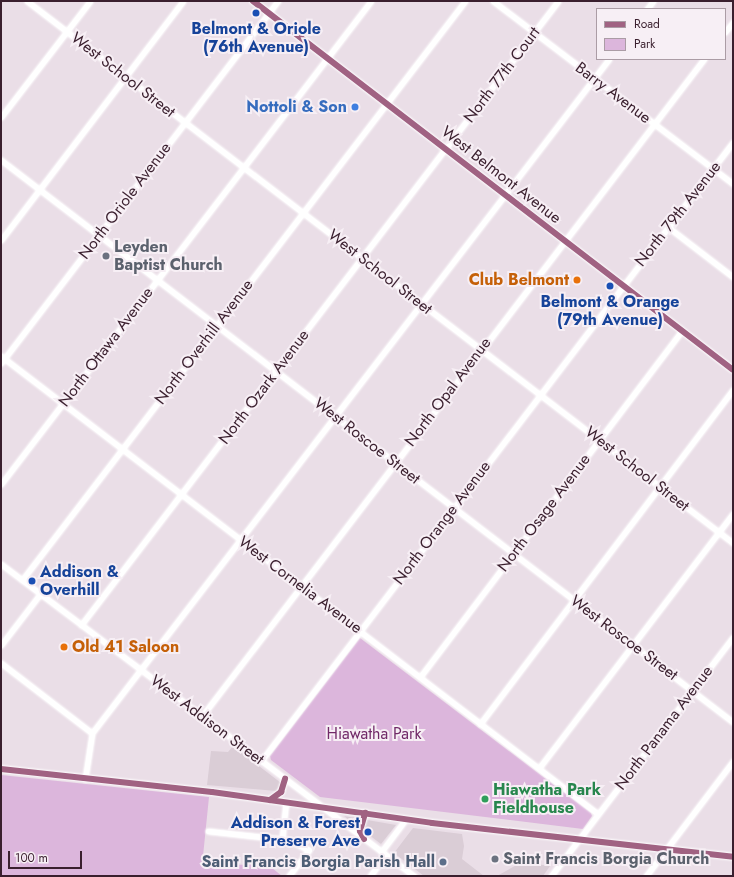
<!DOCTYPE html>
<style>
body{margin:0}
#map{position:relative;width:734px;height:877px;overflow:hidden;background:#eadee7;font-family:Jost,sans-serif}
div>[style]{position:absolute}
.built>*{inset:0;background:#dacdd6}
.green>*{inset:0;background:#dcb6dc}
.roads{filter:drop-shadow(0 0 1px #fff) drop-shadow(0 0 1px #fff)}
.minor>*{height:5px;margin:-2.5px;padding:0 2.5px;transform-origin:2.5px;border-radius:2.5px;background:#fff}
.major>*{height:6px;margin:-3px;padding:0 3px;transform-origin:3px;border-radius:3px;background:#a06282}
.dots>*{width:11px;height:11px;translate:-50% -50%;box-sizing:border-box;border:2px solid #f7eff5;border-radius:50%}
span{translate:-50% -50%;white-space:nowrap;text-align:center;line-height:1.15;-webkit-text-stroke:4px #f7eff5;paint-order:stroke}
.transit-label{font-size:16px;color:#164399;font-weight:700}
.left{translate:0 -50%;text-align:left}
.right{translate:-100% -50%;text-align:right}
.street-label{font-size:16px;color:#3a1f2e}
.shop-label{font-size:16px;color:#366cbe;font-weight:700}
.worship-label{font-size:16px;color:#5b616d;font-weight:700}
.food-label{font-size:16px;color:#c56008;font-weight:700}
.park-label{font-size:16px;color:#712968}
.leisure-label{font-size:16px;color:#27864d;font-weight:700}
.service-label{font-size:16px;color:#4e5e75;font-weight:700}
.frame{position:absolute;inset:0;border:2px solid #3a1f2e;pointer-events:none}
.legend{position:absolute;left:596px;top:8px;width:130px;height:52px;box-sizing:border-box;background:#f7eff5;border:1px solid #ab9ca5;margin:0;padding:5px 7px;list-style:none;font-size:12px;color:#3a1f2e}
.legend li{display:flex;align-items:center;gap:8px;height:20px}
.legend b{width:20px;border:1px solid #ab9ca5}
.scale{position:absolute;left:8px;top:851px;width:74px;height:18px;box-sizing:border-box;border:2px solid #3a1f2e;border-top:0;padding-left:5px;font-size:12px;line-height:14px;white-space:nowrap;color:#3a1f2e;-webkit-text-stroke:3px #f7eff5;paint-order:stroke}
</style>
<div id="map">
<div class="built">
<i style="clip-path:polygon(233px 746px,281px 783px,276px 791px,207px 785px,211px 751px,228px 752px)"></i>
<i style="clip-path:polygon(344px 816px,396px 825px,381px 844px)"></i>
<i style="clip-path:polygon(413px 828px,462px 834px,464px 846px,462px 859px,484px 876px,424px 876px,394px 853px)"></i>
<i style="clip-path:polygon(522px 862px,550px 866px,543px 876px,497px 876px)"></i>
</div>
<div class="green">
<i style="clip-path:polygon(360px 638px,591px 813px,592px 816px,583px 829px,320px 797px,271px 760px,270px 756px)"></i>
<i style="clip-path:polygon(1px 775px,209px 797px,202px 866px,267px 864px,282px 876px,1px 876px)"></i>
</div>
<div class="roads">
<div class="minor">
<i style="left:27px;top:1px;width:890px;rotate:37.51deg"></i>
<i style="left:493px;top:1px;width:302px;rotate:37.3deg"></i>
<i style="left:647px;top:9px;width:10px;rotate:-53deg"></i>
<i style="left:725px;top:32px;width:13px;rotate:-51deg"></i>
<i style="left:1px;top:117px;width:146px;rotate:-52.5deg"></i>
<i style="left:1px;top:160px;width:923px;rotate:37.52deg"></i>
<i style="left:668px;top:227px;width:82px;rotate:37.6deg"></i>
<i style="left:1px;top:240px;width:300px;rotate:-52.7deg"></i>
<i style="left:1px;top:356px;width:752px;rotate:37.49deg"></i>
<i style="left:1px;top:363px;width:456px;rotate:-52.6deg"></i>
<i style="left:1px;top:484px;width:608px;rotate:-52.55deg"></i>
<i style="left:1px;top:564px;width:518px;rotate:37.07deg"></i>
<i style="left:22px;top:580px;width:729px;rotate:-52.58deg"></i>
<i style="left:81px;top:625px;width:785px;rotate:-52.6deg"></i>
<i style="left:1px;top:645px;width:64px;rotate:-52.6deg"></i>
<i style="left:1px;top:663px;width:115px;rotate:37.6deg"></i>
<i style="left:420px;top:677px;width:434px;rotate:-52.9deg"></i>
<i style="left:202px;top:716px;width:827px;rotate:-52.62deg"></i>
<i style="left:480px;top:724px;width:419px;rotate:-52.9deg"></i>
<i style="left:261px;top:761px;width:778px;rotate:-52.67deg"></i>
<i style="left:539px;top:768px;width:320px;rotate:-52.7deg"></i>
<i style="left:85px;top:779px;width:47px;rotate:-81.3deg"></i>
<i style="left:92px;top:733px;width:849px;rotate:-52.51deg"></i>
<i style="left:208px;top:831px;width:81px;rotate:6.3deg"></i>
<i style="left:289px;top:840px;width:22px;rotate:27deg"></i>
<i style="left:309px;top:850px;width:33px;rotate:128deg"></i>
<i style="left:282px;top:839px;width:37px;rotate:-84deg"></i>
<i style="left:381px;top:852px;width:40px;rotate:-53deg"></i>
<i style="left:370px;top:876px;width:26px;rotate:-53deg"></i>
<i style="left:551px;top:876px;width:300px;rotate:-52.7deg"></i>
<i style="left:646px;top:876px;width:144px;rotate:-52.9deg"></i>
</div>
<div class="major">
<i style="left:253px;top:1px;width:605px;rotate:37.55deg"></i>
<i style="left:1px;top:769px;width:212px;rotate:6.2deg"></i>
<i style="left:212px;top:792px;width:222px;rotate:8deg"></i>
<i style="left:432px;top:823px;width:303px;rotate:6.4deg"></i>
<i style="left:270px;top:800px;width:14px;rotate:-36deg"></i>
<i style="left:281px;top:792px;width:14px;rotate:-73deg"></i>
<i style="left:364px;top:839px;width:9px;rotate:-117deg"></i>
<i style="left:360px;top:831px;width:19px;rotate:-74deg"></i>
</div>
</div>
<div class="dots">
<i style="left:256px;top:13px;background:#1a4fb4"></i>
<i style="left:355px;top:107px;background:#3f7fe0"></i>
<i style="left:106px;top:256px;background:#6b7280"></i>
<i style="left:577px;top:280px;background:#e8710a"></i>
<i style="left:610px;top:286px;background:#1a4fb4"></i>
<i style="left:32px;top:581px;background:#1a4fb4"></i>
<i style="left:64px;top:647px;background:#e8710a"></i>
<i style="left:485px;top:799px;background:#2e9e5b"></i>
<i style="left:368px;top:832px;background:#1a4fb4"></i>
<i style="left:495px;top:859px;background:#6b7280"></i>
<i style="left:443px;top:862px;background:#5c6f8a"></i>
</div>
<div class="transit-label">
<span style="left:256px;top:38px">Belmont &amp; Oriole<br>(76th Avenue)</span>
<span style="left:610px;top:311px">Belmont &amp; Orange<br>(79th Avenue)</span>
<span class="left" style="left:40px;top:581px">Addison &amp;<br>Overhill</span>
<span class="right" style="left:360px;top:832px">Addison &amp; Forest<br>Preserve Ave</span>
</div>
<div class="street-label">
<span style="left:123px;top:75px;rotate:38deg">West School Street</span>
<span style="left:502px;top:75px;rotate:-53deg">North 77th Court</span>
<span style="left:613px;top:93px;rotate:37deg">Barry Avenue</span>
<span style="left:501px;top:175px;rotate:38deg">West Belmont Avenue</span>
<span style="left:125px;top:201px;rotate:-53deg">North Oriole Avenue</span>
<span style="left:678px;top:214px;rotate:-52deg">North 79th Avenue</span>
<span style="left:380px;top:272px;rotate:38deg">West School Street</span>
<span style="left:204px;top:342px;rotate:-53deg">North Overhill Avenue</span>
<span style="left:106px;top:347px;rotate:-53deg">North Ottawa Avenue</span>
<span style="left:264px;top:387px;rotate:-53deg">North Ozark Avenue</span>
<span style="left:448px;top:392px;rotate:-53deg">North Opal Avenue</span>
<span style="left:367px;top:441px;rotate:38deg">West Roscoe Street</span>
<span style="left:637px;top:469px;rotate:38deg">West School Street</span>
<span style="left:544px;top:513px;rotate:-53deg">North Osage Avenue</span>
<span style="left:442px;top:523px;rotate:-53deg">North Orange Avenue</span>
<span style="left:300px;top:585px;rotate:37deg">West Cornelia Avenue</span>
<span style="left:624px;top:638px;rotate:37deg">West Roscoe Street</span>
<span style="left:207px;top:720px;rotate:37deg">West Addison Street</span>
<span style="left:664px;top:728px;rotate:-53deg">North Panama Avenue</span>
</div>
<div class="shop-label">
<span class="right" style="left:347px;top:107px">Nottoli &amp; Son</span>
</div>
<div class="worship-label">
<span class="left" style="left:114px;top:256px">Leyden<br>Baptist Church</span>
<span class="left" style="left:503px;top:859px">Saint Francis Borgia Church</span>
</div>
<div class="food-label">
<span class="right" style="left:569px;top:280px">Club Belmont</span>
<span class="left" style="left:72px;top:647px">Old 41 Saloon</span>
</div>
<div class="park-label">
<span style="left:374px;top:734px">Hiawatha Park</span>
</div>
<div class="leisure-label">
<span class="left" style="left:493px;top:799px">Hiawatha Park<br>Fieldhouse</span>
</div>
<div class="service-label">
<span class="right" style="left:435px;top:862px">Saint Francis Borgia Parish Hall</span>
</div>
<div class="frame"></div>
<ul class="legend">
<li><b style="height:5px;background:#a06282"></b>Road</li>
<li><b style="height:11px;background:#dcb6dc"></b>Park</li>
</ul>
<div class="scale">100 m</div>
</div>
